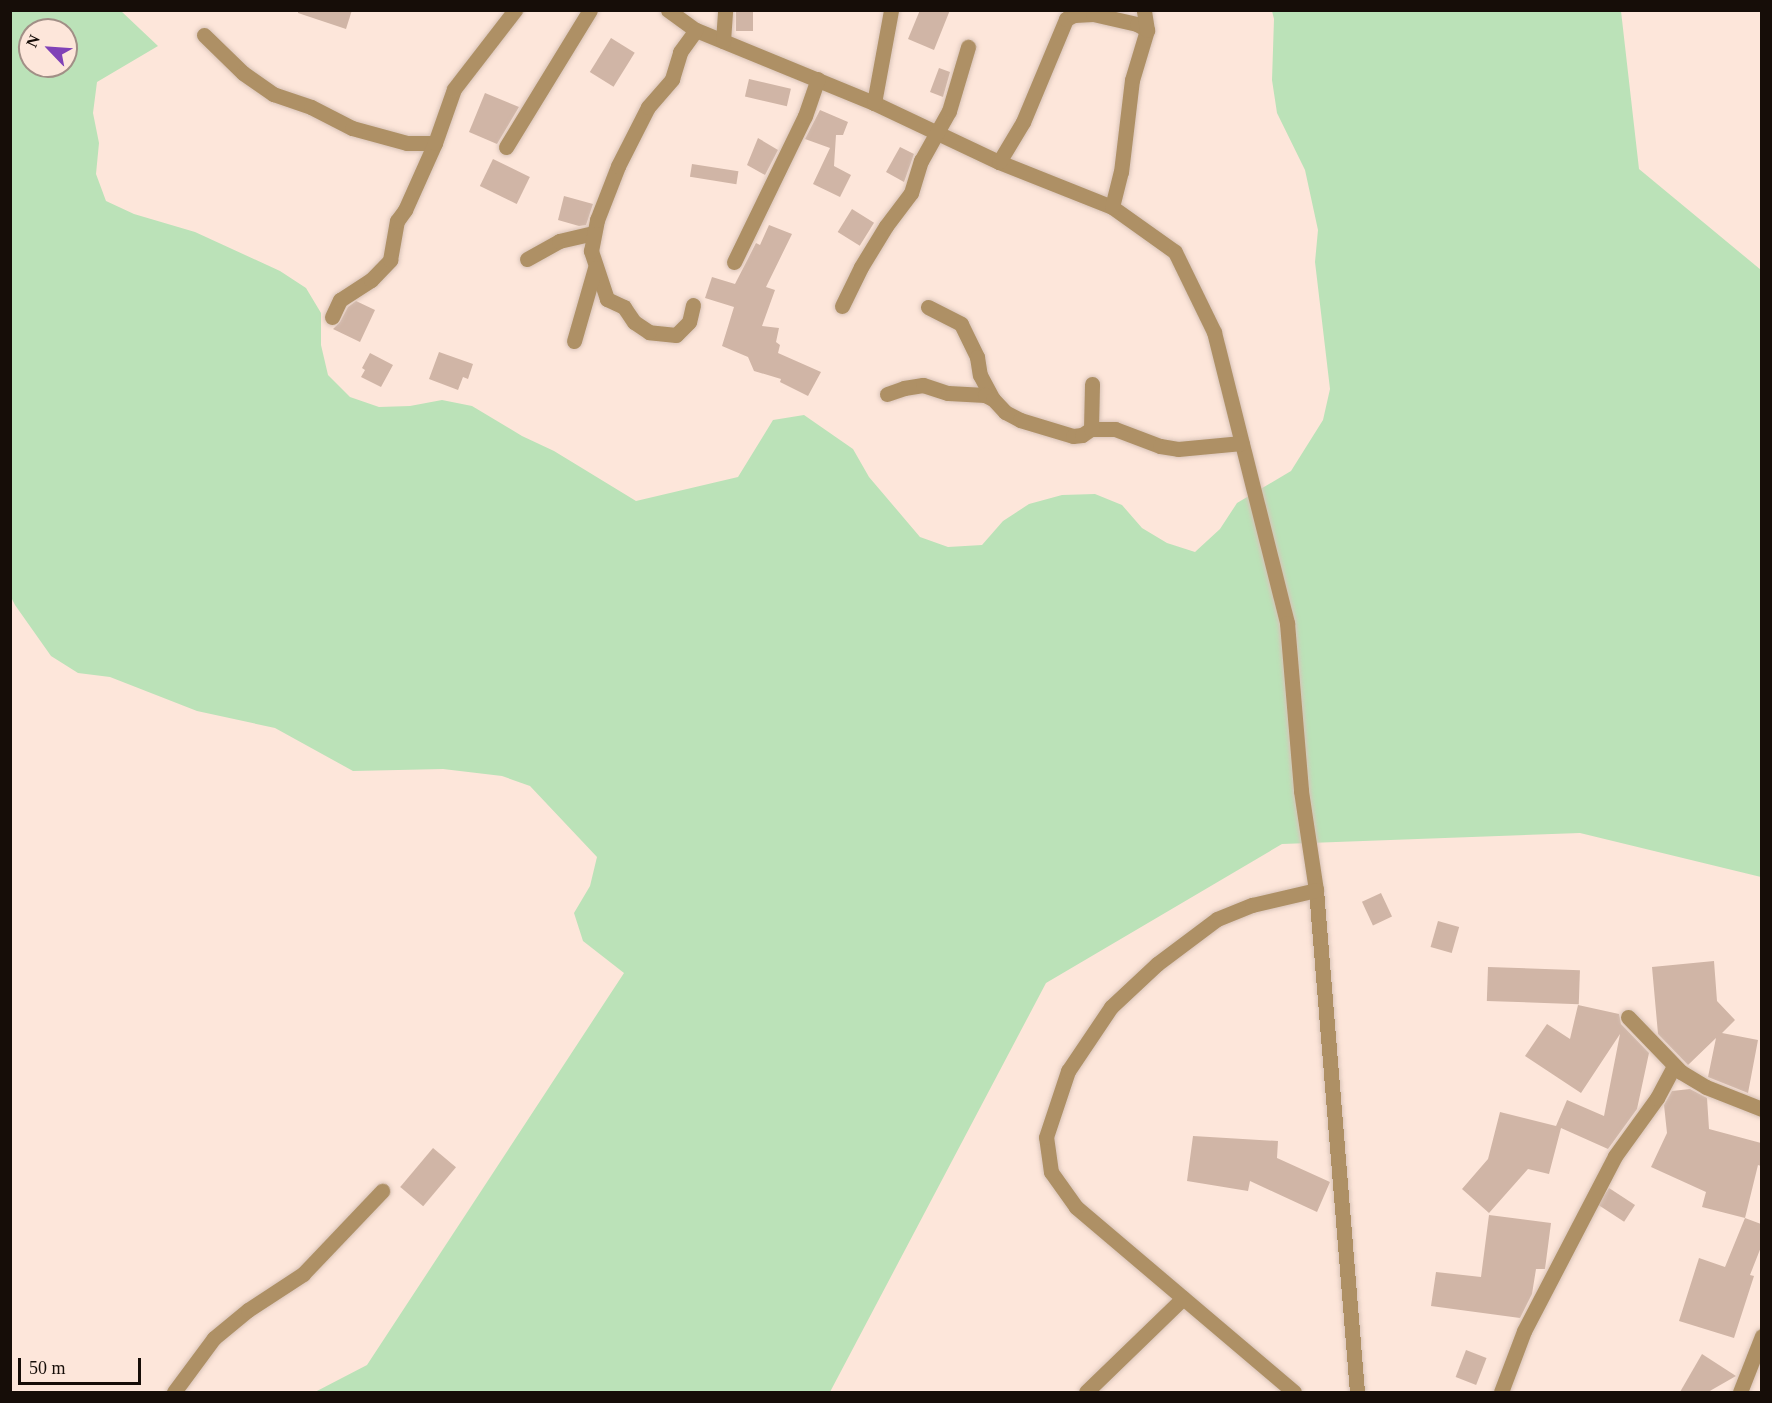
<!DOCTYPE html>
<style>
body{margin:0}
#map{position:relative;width:1772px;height:1403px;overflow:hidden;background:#fde6da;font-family:"Times New Roman",serif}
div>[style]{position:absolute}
.green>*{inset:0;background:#bbe2b8}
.building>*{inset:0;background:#d0b5a6;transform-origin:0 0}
.roads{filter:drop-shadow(0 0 2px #d8c3b8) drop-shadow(0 0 2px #d8c3b8)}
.minor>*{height:15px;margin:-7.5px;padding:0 7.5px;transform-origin:7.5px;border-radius:7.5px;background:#ae9065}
span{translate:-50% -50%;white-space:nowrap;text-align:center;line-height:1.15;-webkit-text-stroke:4.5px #fde6da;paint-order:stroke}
.frame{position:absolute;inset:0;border:12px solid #160d08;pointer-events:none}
.north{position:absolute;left:18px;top:18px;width:60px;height:60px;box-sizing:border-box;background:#fde6da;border:2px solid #a18f86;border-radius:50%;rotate:295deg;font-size:16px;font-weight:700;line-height:24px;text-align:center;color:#160d08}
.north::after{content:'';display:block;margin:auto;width:21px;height:27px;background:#8042b7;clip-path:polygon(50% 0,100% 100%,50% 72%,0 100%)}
.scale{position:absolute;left:18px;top:1358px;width:123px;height:27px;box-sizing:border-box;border:3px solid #160d08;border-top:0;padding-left:8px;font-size:18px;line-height:21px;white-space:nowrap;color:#160d08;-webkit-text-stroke:4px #fde6da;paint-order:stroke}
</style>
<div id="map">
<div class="green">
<i style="clip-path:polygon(evenodd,10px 11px,121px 11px,158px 46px,97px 82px,93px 113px,99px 143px,96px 174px,106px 201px,134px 214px,195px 232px,280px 271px,306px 288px,321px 313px,321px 345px,328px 375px,350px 397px,379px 407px,410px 406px,442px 400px,472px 406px,522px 436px,554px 451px,636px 501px,738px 477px,773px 420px,804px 415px,853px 449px,869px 477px,920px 537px,948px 547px,982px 545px,1003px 521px,1029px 504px,1062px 495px,1095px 494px,1122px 505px,1142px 528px,1167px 543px,1195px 552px,1220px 529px,1237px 503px,1291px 471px,1323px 420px,1330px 389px,1315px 262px,1318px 230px,1305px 170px,1277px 113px,1272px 80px,1274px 19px,1272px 11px,1621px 11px,1639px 169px,1761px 270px,1761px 877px,1580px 833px,1282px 844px,1046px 983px,830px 1392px,315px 1392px,367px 1365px,624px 973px,583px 941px,574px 913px,590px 886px,597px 857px,530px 786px,502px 776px,443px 769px,353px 771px,275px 728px,197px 711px,110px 677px,78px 673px,51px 656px,15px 605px,10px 595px,10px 11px,30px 30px,66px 30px,66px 66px,30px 66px,30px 30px)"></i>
</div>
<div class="building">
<i style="clip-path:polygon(298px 10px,352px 10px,346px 29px,298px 13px)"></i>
<i style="left:736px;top:10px;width:17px;height:21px"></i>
<i style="clip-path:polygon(920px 10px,950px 10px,934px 50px,908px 39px)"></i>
<i style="left:611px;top:38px;width:28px;height:40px;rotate:32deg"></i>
<i style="clip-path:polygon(939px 68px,950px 72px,943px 97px,930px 92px)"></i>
<i style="left:749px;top:79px;width:43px;height:18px;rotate:13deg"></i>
<i style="clip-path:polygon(485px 93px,519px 107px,497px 144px,469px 132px)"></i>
<i style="clip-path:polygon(820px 110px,848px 122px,843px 135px,836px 135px,834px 166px,851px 175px,840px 197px,813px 184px,830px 148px,805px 139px)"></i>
<i style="clip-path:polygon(758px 138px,778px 150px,765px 175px,747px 165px)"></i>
<i style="clip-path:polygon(900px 147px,914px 154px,904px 182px,886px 172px)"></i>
<i style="left:493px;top:159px;width:41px;height:30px;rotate:26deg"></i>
<i style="left:692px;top:164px;width:47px;height:13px;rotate:9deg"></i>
<i style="clip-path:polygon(564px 196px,593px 204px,586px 225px,579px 226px,558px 220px)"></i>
<i style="left:852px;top:209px;width:26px;height:27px;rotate:32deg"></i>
<i style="clip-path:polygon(769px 225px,792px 234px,766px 287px,775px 290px,762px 326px,779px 328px,776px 342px,780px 345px,778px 353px,821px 372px,808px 396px,780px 382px,781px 379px,754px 371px,748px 357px,722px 346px,734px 307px,705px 298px,712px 277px,735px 284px,756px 243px,760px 245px)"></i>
<i style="clip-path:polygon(356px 301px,375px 310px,360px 342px,333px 329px,340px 322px,348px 307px)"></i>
<i style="clip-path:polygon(439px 352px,473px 364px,468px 379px,463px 377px,458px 390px,429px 379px)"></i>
<i style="clip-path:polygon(370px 353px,393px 365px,381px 387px,361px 377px,365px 370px,362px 368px)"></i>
<i style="left:1381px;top:893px;width:26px;height:21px;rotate:65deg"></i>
<i style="left:1438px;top:921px;width:22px;height:27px;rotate:16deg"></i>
<i style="clip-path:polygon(1714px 961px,1717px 1001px,1735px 1020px,1722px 1033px,1758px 1040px,1748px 1093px,1708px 1077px,1716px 1038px,1688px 1065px,1658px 1034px,1652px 967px)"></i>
<i style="left:1488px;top:967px;width:92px;height:34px;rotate:2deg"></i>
<i style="clip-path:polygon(1578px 1005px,1619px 1014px,1621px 1024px,1649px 1053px,1637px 1109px,1608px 1149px,1561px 1128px,1549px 1174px,1528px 1169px,1489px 1213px,1462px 1189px,1488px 1159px,1500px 1112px,1556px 1126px,1567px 1100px,1604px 1116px,1620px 1034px,1581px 1093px,1525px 1056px,1547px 1024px,1570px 1039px)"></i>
<i style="clip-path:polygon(1690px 1089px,1707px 1098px,1709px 1129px,1761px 1143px,1761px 1166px,1758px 1165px,1745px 1218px,1702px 1207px,1706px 1192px,1651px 1167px,1667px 1133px,1664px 1105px,1672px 1091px)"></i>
<i style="clip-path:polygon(1193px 1136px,1278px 1141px,1277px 1158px,1330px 1182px,1317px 1212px,1250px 1181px,1248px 1191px,1187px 1181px)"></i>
<i style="left:433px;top:1148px;width:30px;height:51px;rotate:40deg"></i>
<i style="left:1609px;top:1188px;width:31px;height:20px;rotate:33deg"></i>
<i style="clip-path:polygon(1489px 1215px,1551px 1223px,1545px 1269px,1536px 1269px,1532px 1294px,1520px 1318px,1431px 1306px,1436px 1272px,1481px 1277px)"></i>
<i style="clip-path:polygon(1745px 1218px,1761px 1224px,1761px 1247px,1750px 1275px,1754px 1276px,1734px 1338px,1679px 1321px,1699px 1258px,1725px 1267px)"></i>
<i style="left:1466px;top:1350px;width:22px;height:29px;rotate:21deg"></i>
<i style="clip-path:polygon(1702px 1354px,1736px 1376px,1708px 1392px,1680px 1392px)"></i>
</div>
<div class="roads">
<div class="minor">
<i style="left:668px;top:10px;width:34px;rotate:36deg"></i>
<i style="left:696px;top:30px;width:192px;rotate:22.3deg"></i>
<i style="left:874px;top:103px;width:138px;rotate:25.3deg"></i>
<i style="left:999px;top:162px;width:122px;rotate:21.7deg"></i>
<i style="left:1112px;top:207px;width:77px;rotate:35.5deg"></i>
<i style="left:1175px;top:252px;width:89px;rotate:64deg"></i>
<i style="left:1214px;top:332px;width:300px;rotate:75.9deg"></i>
<i style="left:1287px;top:623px;width:169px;rotate:85.2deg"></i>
<i style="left:1301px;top:791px;width:100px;rotate:81.4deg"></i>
<i style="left:1316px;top:890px;width:504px;rotate:85.33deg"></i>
<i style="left:204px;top:35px;width:54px;rotate:44.3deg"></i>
<i style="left:243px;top:73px;width:37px;rotate:35deg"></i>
<i style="left:273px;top:94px;width:40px;rotate:18.9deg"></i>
<i style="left:311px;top:107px;width:46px;rotate:27.1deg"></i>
<i style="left:352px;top:128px;width:57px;rotate:15.3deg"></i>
<i style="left:407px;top:143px;width:28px"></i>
<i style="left:723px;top:41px;width:31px;rotate:-86deg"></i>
<i style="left:874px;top:103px;width:95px;rotate:-79.6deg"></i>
<i style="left:506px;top:147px;width:161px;rotate:-58.5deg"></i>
<i style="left:999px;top:162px;width:47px;rotate:-59deg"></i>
<i style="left:1023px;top:122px;width:112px;rotate:-67.3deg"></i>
<i style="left:1066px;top:19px;width:9px;rotate:-27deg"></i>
<i style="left:1074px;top:15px;width:19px;rotate:-3deg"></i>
<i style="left:1093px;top:14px;width:45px;rotate:12.8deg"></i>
<i style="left:1137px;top:24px;width:12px;rotate:31deg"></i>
<i style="left:1112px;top:207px;width:36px;rotate:-76deg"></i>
<i style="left:1121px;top:172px;width:93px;rotate:-83.2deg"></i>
<i style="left:1132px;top:80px;width:52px;rotate:-73.3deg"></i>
<i style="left:1147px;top:30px;width:20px;rotate:-99deg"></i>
<i style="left:527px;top:259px;width:37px;rotate:-29deg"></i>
<i style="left:559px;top:241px;width:36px;rotate:-13deg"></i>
<i style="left:734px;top:262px;width:162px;rotate:-64.1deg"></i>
<i style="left:805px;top:116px;width:39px;rotate:-71deg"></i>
<i style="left:693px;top:305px;width:17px;rotate:103deg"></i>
<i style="left:689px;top:322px;width:18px;rotate:135deg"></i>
<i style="left:676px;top:335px;width:27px;rotate:-174deg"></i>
<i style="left:649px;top:332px;width:18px;rotate:-146deg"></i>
<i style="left:634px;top:322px;width:18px;rotate:-124deg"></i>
<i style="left:624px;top:307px;width:19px;rotate:-155deg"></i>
<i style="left:607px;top:299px;width:51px;rotate:-108.4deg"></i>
<i style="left:591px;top:251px;width:32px;rotate:-79deg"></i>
<i style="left:597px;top:220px;width:58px;rotate:-68.7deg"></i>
<i style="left:618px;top:166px;width:66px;rotate:-63deg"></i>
<i style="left:648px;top:107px;width:37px;rotate:-49deg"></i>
<i style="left:672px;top:79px;width:28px;rotate:-73deg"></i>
<i style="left:680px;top:52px;width:27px;rotate:-54deg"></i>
<i style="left:842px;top:306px;width:43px;rotate:-64deg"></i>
<i style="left:861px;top:267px;width:48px;rotate:-58.6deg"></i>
<i style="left:886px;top:226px;width:41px;rotate:-52.9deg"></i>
<i style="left:911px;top:193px;width:34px;rotate:-73deg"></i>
<i style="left:921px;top:161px;width:57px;rotate:-60.8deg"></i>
<i style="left:949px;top:111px;width:67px;rotate:-73.5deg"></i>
<i style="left:928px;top:307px;width:37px;rotate:27deg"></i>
<i style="left:961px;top:324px;width:37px;rotate:64deg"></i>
<i style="left:977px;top:357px;width:18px;rotate:81deg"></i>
<i style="left:980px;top:375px;width:27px;rotate:62deg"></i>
<i style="left:332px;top:317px;width:19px;rotate:-65deg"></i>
<i style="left:340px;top:300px;width:37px;rotate:-33deg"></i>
<i style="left:371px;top:280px;width:28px;rotate:-46deg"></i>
<i style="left:390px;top:260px;width:40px;rotate:-80deg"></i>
<i style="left:397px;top:221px;width:14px;rotate:-54deg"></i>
<i style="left:405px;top:210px;width:73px;rotate:-65.9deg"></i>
<i style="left:435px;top:143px;width:57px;rotate:-70.6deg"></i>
<i style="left:454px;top:89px;width:100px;rotate:-52.3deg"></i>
<i style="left:574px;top:341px;width:76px;rotate:-74deg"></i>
<i style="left:887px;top:394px;width:18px;rotate:-19deg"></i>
<i style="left:904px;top:388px;width:19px;rotate:-9deg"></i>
<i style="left:923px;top:385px;width:26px;rotate:18deg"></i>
<i style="left:948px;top:393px;width:37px;rotate:3deg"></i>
<i style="left:985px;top:395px;width:9px;rotate:27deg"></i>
<i style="left:993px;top:399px;width:18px;rotate:47deg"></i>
<i style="left:1005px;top:412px;width:17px;rotate:28deg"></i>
<i style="left:1020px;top:420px;width:55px;rotate:16.8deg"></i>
<i style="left:1073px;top:436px;width:9px;rotate:-6deg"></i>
<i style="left:1082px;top:435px;width:11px;rotate:-34deg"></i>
<i style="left:1091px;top:429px;width:24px"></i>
<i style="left:1115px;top:429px;width:48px;rotate:20.7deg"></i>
<i style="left:1160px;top:446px;width:18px;rotate:9deg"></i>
<i style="left:1178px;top:449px;width:64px;rotate:-5.4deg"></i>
<i style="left:1091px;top:429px;width:45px;rotate:-88.7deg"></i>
<i style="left:1628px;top:1017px;width:76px;rotate:46.1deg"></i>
<i style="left:1681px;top:1072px;width:29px;rotate:31deg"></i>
<i style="left:1706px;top:1087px;width:60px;rotate:21.4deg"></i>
<i style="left:174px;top:1392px;width:67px;rotate:-53.5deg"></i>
<i style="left:214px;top:1338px;width:44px;rotate:-39.5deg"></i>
<i style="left:248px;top:1310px;width:66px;rotate:-33.2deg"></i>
<i style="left:303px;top:1274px;width:115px;rotate:-46.4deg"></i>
<i style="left:1086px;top:1392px;width:135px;rotate:-44.1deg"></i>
<i style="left:1294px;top:1392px;width:286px;rotate:-139.7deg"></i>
<i style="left:1076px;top:1207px;width:43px;rotate:-125.5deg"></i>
<i style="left:1051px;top:1172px;width:35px;rotate:-98deg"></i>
<i style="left:1046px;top:1137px;width:70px;rotate:-71.6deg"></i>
<i style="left:1068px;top:1071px;width:77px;rotate:-56.1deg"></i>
<i style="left:1111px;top:1007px;width:63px;rotate:-43.1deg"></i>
<i style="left:1157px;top:964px;width:75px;rotate:-36.9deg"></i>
<i style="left:1217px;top:919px;width:38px;rotate:-22deg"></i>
<i style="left:1252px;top:905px;width:66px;rotate:-13.2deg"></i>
<i style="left:1501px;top:1392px;width:65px;rotate:-69.3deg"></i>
<i style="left:1524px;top:1331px;width:197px;rotate:-62.5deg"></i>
<i style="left:1615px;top:1156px;width:72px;rotate:-54.1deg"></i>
<i style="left:1657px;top:1098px;width:36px;rotate:-62deg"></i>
<i style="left:1740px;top:1392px;width:60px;rotate:-68.6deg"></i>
</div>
</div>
<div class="frame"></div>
<div class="north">N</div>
<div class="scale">50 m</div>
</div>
